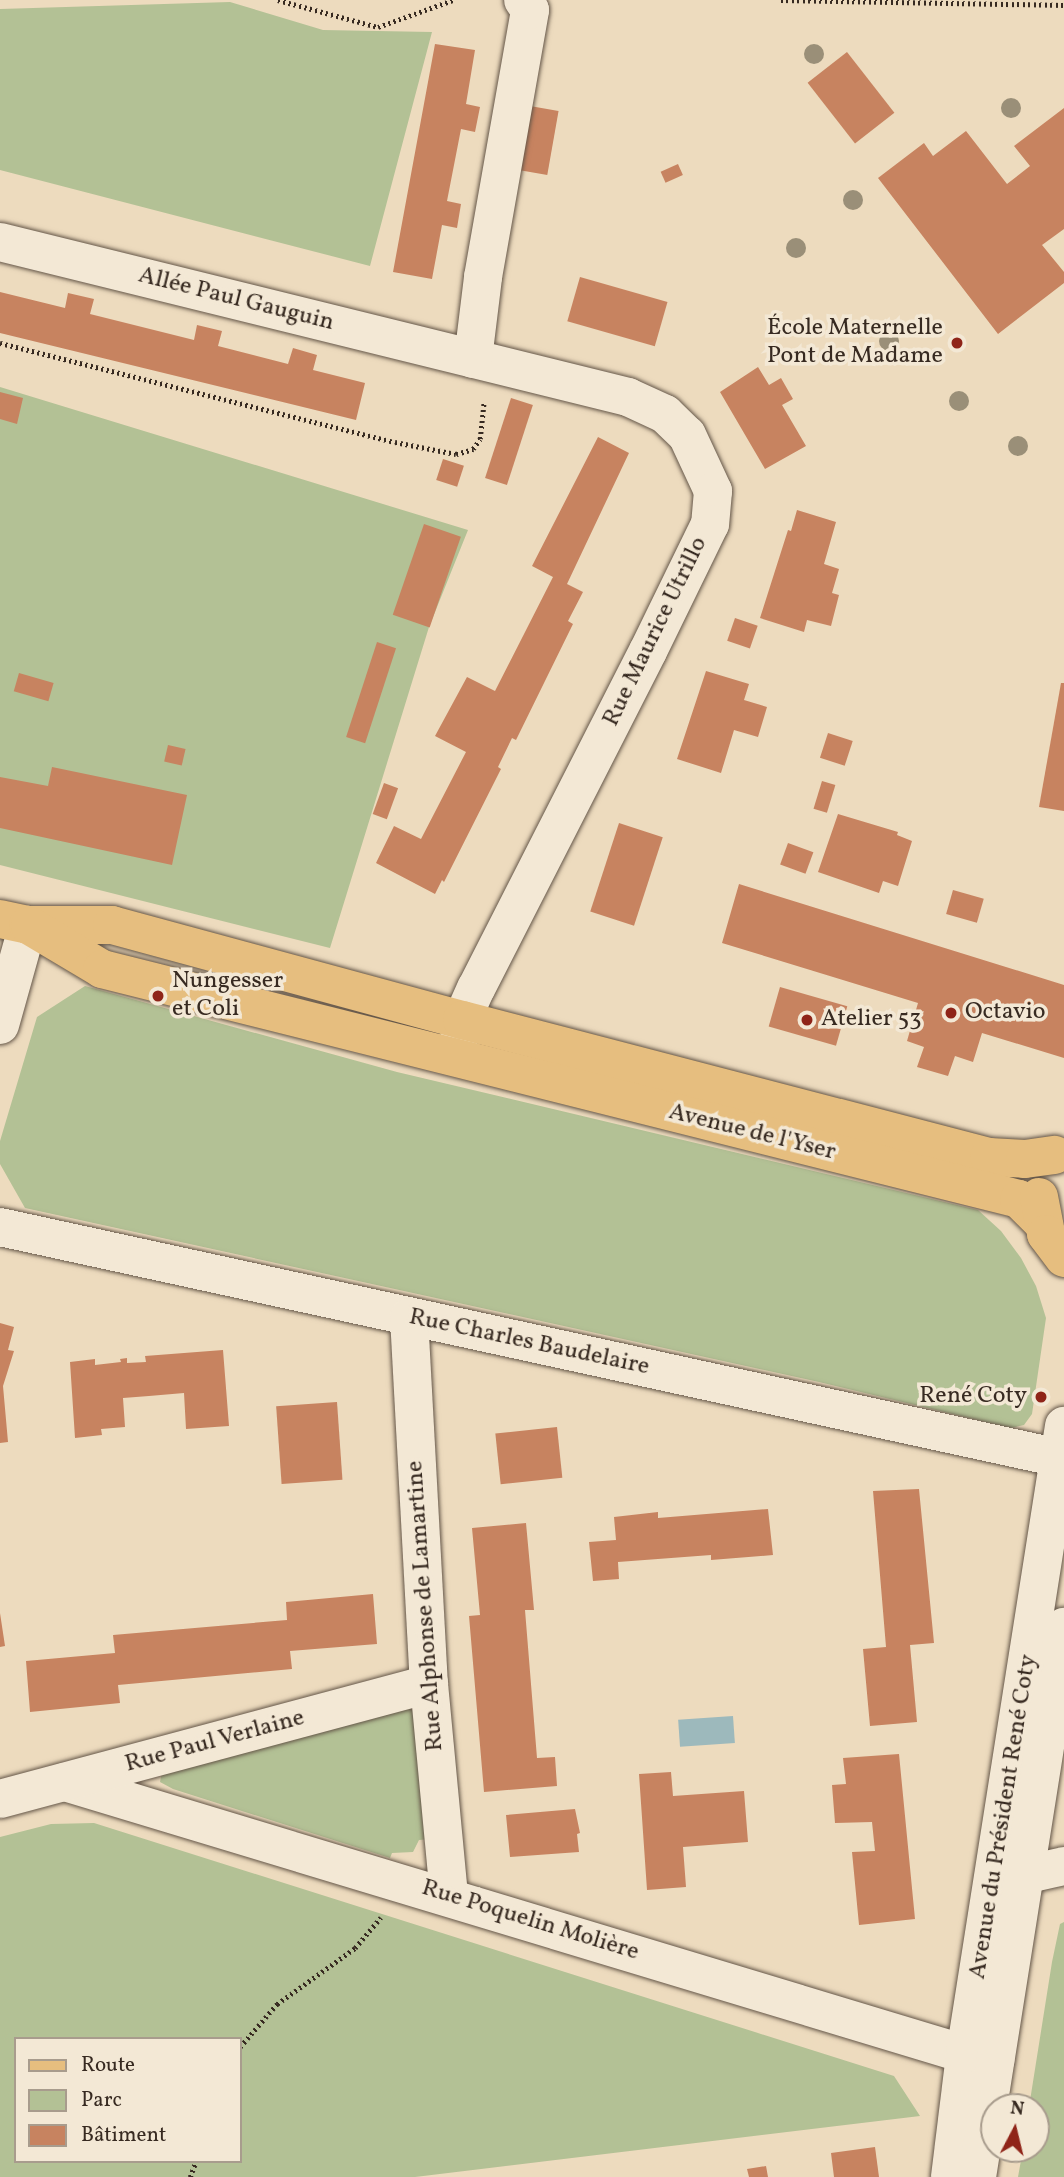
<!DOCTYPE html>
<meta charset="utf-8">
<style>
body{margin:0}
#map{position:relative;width:1064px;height:2177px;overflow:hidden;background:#eddbbe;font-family:Vollkorn,serif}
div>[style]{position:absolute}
.green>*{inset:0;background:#b3c195}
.water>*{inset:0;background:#9db9bc;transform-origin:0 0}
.building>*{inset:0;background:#c78360;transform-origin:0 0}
.path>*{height:4.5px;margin-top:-2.25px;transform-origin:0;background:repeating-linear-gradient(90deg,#372a21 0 2px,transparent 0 5.5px)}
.roads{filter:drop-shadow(0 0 2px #645648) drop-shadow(0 0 2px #645648)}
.minor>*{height:38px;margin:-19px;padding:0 19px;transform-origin:19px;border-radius:19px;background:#f3e8d5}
.major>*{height:38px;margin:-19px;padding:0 19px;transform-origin:19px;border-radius:19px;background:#e6be7f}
.trees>*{width:20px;height:20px;margin:-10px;border-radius:50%;background:#9a8f78}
.dots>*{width:19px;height:19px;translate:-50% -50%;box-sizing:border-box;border:4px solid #f3e8d5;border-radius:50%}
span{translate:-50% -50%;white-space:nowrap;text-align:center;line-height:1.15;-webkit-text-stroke:7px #f3e8d5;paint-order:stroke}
.street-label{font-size:24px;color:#372a21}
.poi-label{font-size:24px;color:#372a21}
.right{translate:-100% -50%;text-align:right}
.left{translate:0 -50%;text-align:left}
.legend{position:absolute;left:14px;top:2037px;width:228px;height:126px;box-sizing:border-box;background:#f3e8d5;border:2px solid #a89c8d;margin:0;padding:9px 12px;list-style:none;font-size:21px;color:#372a21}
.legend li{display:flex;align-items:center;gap:14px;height:35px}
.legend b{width:35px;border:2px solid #a89c8d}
.north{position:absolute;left:980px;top:2093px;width:70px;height:70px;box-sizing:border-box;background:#f3e8d5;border:2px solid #a89c8d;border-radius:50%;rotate:7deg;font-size:19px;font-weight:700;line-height:28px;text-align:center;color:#372a21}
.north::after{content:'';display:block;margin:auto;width:24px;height:32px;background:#8f2418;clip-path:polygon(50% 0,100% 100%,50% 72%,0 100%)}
</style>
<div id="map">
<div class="green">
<i style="clip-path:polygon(230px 2px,323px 30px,432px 32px,370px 266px,0 170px,0 9px)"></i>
<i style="clip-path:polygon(0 387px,468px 530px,429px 627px,330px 948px,0 865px)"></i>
<i style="clip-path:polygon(85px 986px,397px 1072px,978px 1210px,1001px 1231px,1021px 1258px,1036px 1286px,1046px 1318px,1032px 1414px,1024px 1425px,1011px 1428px,819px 1382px,25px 1208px,0 1164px,0 1141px,37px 1017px)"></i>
<i style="clip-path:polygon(407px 1707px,418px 1714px,431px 1839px,419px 1840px,413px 1852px,392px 1853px,390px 1858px,173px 1789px,160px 1782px,162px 1772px)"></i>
<i style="clip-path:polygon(evenodd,94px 1823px,894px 2076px,920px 2116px,415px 2177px,0 2177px,0 1837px,51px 1824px,94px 1823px,16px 2039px,240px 2039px,240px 2161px,16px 2161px,16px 2039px)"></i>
<i style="clip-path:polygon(1064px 1922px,1064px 2177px,1018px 2177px,1023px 2149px,1036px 2149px,1036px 2107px,1029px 2107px,1052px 1962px,1060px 1924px)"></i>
</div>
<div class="water">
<i style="left:733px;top:1716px;width:27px;height:55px;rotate:86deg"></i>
</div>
<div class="building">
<i style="clip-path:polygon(435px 44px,475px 50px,466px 104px,480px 107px,475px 132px,461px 129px,447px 201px,461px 204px,457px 228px,442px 225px,432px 279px,393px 272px)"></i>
<i style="left:847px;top:52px;width:77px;height:50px;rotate:52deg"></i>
<i style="left:530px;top:106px;width:29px;height:65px;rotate:10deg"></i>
<i style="clip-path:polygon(1064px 108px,1064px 229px,1042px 245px,1064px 272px,1064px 283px,998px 334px,878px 178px,924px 143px,933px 156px,966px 131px,1007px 184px,1030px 166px,1014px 146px)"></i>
<i style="left:678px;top:164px;width:12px;height:19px;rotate:66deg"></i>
<i style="left:580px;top:277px;width:91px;height:46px;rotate:16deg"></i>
<i style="clip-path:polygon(0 292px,65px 308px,68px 293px,94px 299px,90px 314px,194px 340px,197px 325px,222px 331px,218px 346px,288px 364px,293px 348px,317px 355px,313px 370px,365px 383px,356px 420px,0 333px)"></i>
<i style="clip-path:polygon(758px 367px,769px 385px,781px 378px,793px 399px,782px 405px,806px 446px,765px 469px,720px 392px)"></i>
<i style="clip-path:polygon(0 392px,23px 398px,17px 424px,0 419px)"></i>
<i style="left:511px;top:398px;width:23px;height:84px;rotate:18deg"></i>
<i style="clip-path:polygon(598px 437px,629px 453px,567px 584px,583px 592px,568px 621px,573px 624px,516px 740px,512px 738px,498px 767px,501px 769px,444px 882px,442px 880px,435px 894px,376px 863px,394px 826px,421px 839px,466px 752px,435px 736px,467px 677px,495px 691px,553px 577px,532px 566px)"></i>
<i style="left:443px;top:459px;width:22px;height:22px;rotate:18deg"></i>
<i style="clip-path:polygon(797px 510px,836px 522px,824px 564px,839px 569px,832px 593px,839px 595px,831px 626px,807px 620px,804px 632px,760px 618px,788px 530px,791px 531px)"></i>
<i style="left:424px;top:524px;width:39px;height:96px;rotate:19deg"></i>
<i style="left:735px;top:618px;width:24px;height:24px;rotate:19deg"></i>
<i style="left:377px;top:642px;width:20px;height:100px;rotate:18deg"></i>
<i style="clip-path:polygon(706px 671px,749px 684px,744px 700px,767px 707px,758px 737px,734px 730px,721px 773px,677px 759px)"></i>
<i style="left:19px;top:673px;width:36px;height:19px;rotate:16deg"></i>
<i style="clip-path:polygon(1061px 683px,1064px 683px,1064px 811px,1039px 807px)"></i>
<i style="left:828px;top:733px;width:26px;height:26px;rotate:18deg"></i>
<i style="left:168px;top:745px;width:18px;height:17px;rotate:13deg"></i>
<i style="clip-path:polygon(52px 767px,187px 795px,172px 865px,0 828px,0 777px,48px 786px)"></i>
<i style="left:822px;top:781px;width:14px;height:29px;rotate:17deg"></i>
<i style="left:384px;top:783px;width:15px;height:33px;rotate:20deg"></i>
<i style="clip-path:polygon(838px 814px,898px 832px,897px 835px,912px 841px,898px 886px,883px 881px,879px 893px,818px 872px)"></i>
<i style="left:619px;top:823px;width:46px;height:93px;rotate:18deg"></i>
<i style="left:788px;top:843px;width:27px;height:23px;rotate:20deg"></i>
<i style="clip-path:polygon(739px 884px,1064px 985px,1064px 1058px,982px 1033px,973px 1062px,955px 1056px,948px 1076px,917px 1067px,924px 1047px,907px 1041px,918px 1003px,722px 943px)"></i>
<i style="left:953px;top:890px;width:32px;height:25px;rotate:16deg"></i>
<i style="left:780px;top:987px;width:70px;height:41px;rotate:16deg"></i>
<i style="clip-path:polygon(0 1323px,14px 1327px,8px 1350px,14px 1351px,3px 1386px,8px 1442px,0 1443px)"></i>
<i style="clip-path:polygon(223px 1350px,229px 1426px,186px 1429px,184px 1393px,149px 1396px,123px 1398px,125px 1427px,101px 1429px,102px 1435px,75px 1438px,70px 1362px,95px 1359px,95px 1365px,121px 1362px,120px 1359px,127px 1358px,127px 1363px,146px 1362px,145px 1356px)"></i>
<i style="left:337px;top:1402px;width:78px;height:61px;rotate:86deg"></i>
<i style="left:557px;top:1427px;width:51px;height:62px;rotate:84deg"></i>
<i style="clip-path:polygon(919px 1489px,934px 1643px,910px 1645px,917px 1722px,870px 1726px,863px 1649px,886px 1647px,873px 1491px)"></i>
<i style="clip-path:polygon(768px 1509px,773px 1555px,711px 1560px,711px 1555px,618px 1562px,619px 1579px,593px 1581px,589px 1542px,616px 1540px,614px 1517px,658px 1512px,658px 1518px)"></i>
<i style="clip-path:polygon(526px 1523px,534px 1610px,525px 1610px,537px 1758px,555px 1757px,557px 1786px,484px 1792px,469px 1616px,480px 1615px,472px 1528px)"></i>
<i style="clip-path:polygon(373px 1594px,377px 1644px,290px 1651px,292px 1669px,118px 1685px,120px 1703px,30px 1712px,26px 1661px,115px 1653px,113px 1635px,287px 1620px,286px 1602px)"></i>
<i style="clip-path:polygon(0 1613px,5px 1646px,0 1647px)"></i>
<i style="clip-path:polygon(899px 1754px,915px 1919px,859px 1925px,852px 1852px,875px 1851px,872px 1822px,835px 1823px,832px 1785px,846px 1784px,843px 1758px)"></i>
<i style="clip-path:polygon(671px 1772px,673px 1796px,744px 1791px,748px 1842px,683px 1847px,686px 1887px,647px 1890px,639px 1774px)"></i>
<i style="clip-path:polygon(575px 1809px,580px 1833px,577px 1834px,579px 1852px,510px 1857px,506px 1815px)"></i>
<i style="clip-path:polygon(875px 2147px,879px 2177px,834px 2177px,831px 2153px)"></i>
<i style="clip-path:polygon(766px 2166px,768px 2177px,749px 2177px,747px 2169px)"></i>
</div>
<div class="path">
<i style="left:278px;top:0;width:104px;rotate:15.1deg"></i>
<i style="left:378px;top:27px;width:80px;rotate:-19.8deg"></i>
<i style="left:781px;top:0;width:283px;rotate:1deg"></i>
<i style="left:0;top:343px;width:407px;rotate:14.1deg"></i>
<i style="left:395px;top:442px;width:62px;rotate:11.1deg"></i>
<i style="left:456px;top:454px;width:18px;rotate:-16deg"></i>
<i style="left:473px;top:449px;width:12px;rotate:-55deg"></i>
<i style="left:480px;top:439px;width:38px;rotate:-84deg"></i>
<i style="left:240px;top:2047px;width:57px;rotate:-49.3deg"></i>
<i style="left:277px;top:2004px;width:96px;rotate:-35.7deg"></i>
<i style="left:355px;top:1948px;width:40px;rotate:-50deg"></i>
<i style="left:190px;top:2177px;width:17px;rotate:-69deg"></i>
</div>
<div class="roads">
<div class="minor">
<i style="left:0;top:242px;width:647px;rotate:13.86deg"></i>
<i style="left:628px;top:397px;width:41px;rotate:24.7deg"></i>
<i style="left:665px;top:414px;width:30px;rotate:44deg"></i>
<i style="left:687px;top:435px;width:62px;rotate:65.1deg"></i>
<i style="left:713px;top:491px;width:33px;rotate:95deg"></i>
<i style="left:710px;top:524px;width:141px;rotate:116deg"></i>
<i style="left:648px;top:651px;width:378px;rotate:117deg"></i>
<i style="left:476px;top:988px;width:35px;rotate:114deg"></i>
<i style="left:462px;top:1020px;width:32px;rotate:99deg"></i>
<i style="left:473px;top:359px;width:83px;rotate:-83deg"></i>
<i style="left:483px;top:277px;width:271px;rotate:-80deg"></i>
<i style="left:530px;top:10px;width:12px;rotate:-125deg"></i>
<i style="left:0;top:1025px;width:104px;rotate:-74.4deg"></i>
<i style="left:0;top:1227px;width:1089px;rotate:12.3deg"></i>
<i style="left:409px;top:1317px;width:368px;rotate:86.9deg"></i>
<i style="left:429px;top:1684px;width:213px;rotate:84.6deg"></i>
<i style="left:65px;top:1782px;width:940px;rotate:16.82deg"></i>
<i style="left:965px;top:2054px;width:31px;rotate:11deg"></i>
<i style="left:0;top:1799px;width:444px;rotate:-15deg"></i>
<i style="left:1001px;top:1872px;width:23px;rotate:7deg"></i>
<i style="left:1024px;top:1875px;width:41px;rotate:-12.7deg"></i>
<i style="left:950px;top:2177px;width:124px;rotate:-83deg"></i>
<i style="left:965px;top:2054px;width:636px;rotate:-81.04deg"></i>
<i style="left:977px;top:2177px;width:557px;rotate:-81.01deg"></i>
</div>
<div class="major">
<i style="left:0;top:919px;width:29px;rotate:12deg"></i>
<i style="left:28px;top:925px;width:84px"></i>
<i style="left:112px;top:925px;width:363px;rotate:15.2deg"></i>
<i style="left:462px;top:1020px;width:545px;rotate:14.57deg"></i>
<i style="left:989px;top:1157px;width:36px;rotate:3deg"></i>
<i style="left:1025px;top:1159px;width:30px;rotate:-8deg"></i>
<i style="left:30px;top:926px;width:84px;rotate:30.8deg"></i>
<i style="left:102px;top:969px;width:945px;rotate:14.08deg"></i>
<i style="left:1019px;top:1199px;width:31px;rotate:45deg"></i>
<i style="left:1039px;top:1197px;width:38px;rotate:79deg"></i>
<i style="left:1046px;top:1234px;width:30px;rotate:53deg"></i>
</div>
</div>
<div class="trees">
<i style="left:814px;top:54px"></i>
<i style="left:1011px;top:108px"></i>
<i style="left:853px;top:200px"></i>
<i style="left:796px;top:248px"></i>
<i style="left:889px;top:341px"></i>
<i style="left:959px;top:401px"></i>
<i style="left:1018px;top:446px"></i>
</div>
<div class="dots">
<i style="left:957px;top:343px;background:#8f2418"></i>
<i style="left:158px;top:996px;background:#8f2418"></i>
<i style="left:951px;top:1013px;background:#8f2418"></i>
<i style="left:807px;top:1020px;background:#8f2418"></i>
<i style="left:1041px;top:1397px;background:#8f2418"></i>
</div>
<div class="street-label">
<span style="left:236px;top:300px;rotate:14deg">Allée Paul Gauguin</span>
<span style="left:656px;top:632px;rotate:-64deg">Rue Maurice Utrillo</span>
<span style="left:752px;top:1133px;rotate:14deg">Avenue de l'Yser</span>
<span style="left:529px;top:1343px;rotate:12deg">Rue Charles Baudelaire</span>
<span style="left:426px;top:1606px;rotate:-94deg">Rue Alphonse de Lamartine</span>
<span style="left:215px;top:1742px;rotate:-15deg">Rue Paul Verlaine</span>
<span style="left:1004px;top:1817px;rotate:-81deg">Avenue du Président René Coty</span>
<span style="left:530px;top:1921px;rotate:17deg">Rue Poquelin Molière</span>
</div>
<div class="poi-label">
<span class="right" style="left:943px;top:343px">École Maternelle<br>Pont de Madame</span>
<span class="left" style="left:172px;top:996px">Nungesser<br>et Coli</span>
<span class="left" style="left:965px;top:1013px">Octavio</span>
<span class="left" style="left:821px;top:1020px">Atelier 53</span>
<span class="right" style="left:1027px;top:1397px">René Coty</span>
</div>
<ul class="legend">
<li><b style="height:9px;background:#e6be7f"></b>Route</li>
<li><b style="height:19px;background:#b3c195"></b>Parc</li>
<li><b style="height:19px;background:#c78360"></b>Bâtiment</li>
</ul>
<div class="north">N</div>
</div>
